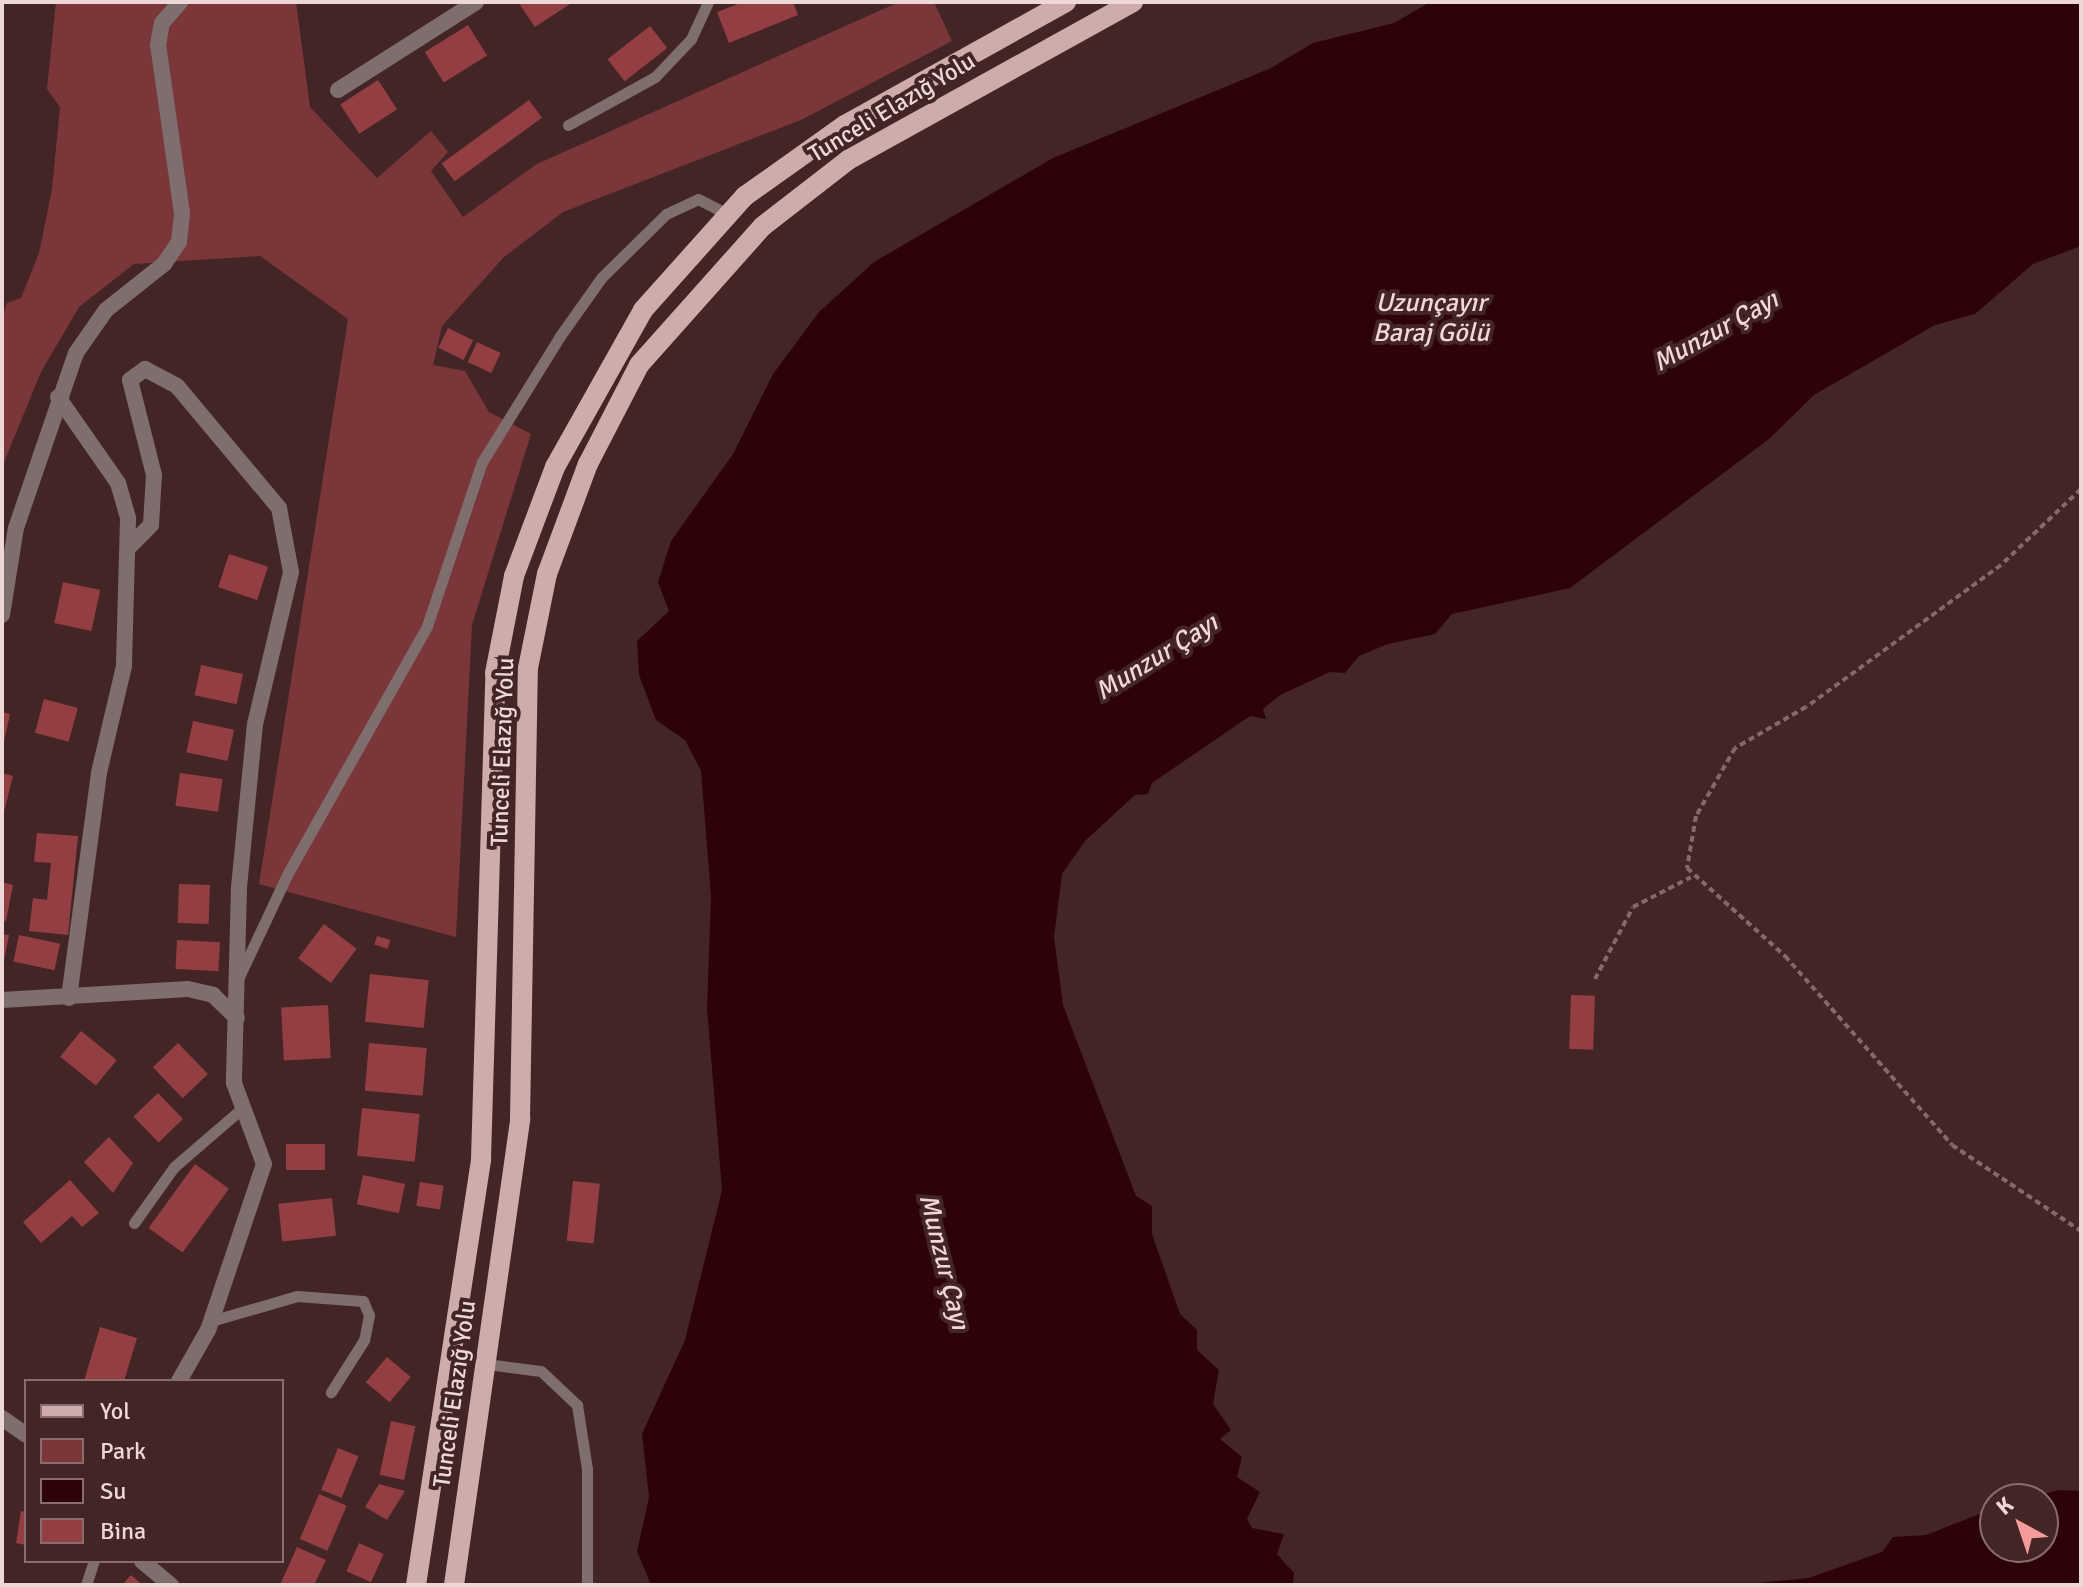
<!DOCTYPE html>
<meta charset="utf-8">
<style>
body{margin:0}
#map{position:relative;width:2083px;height:1587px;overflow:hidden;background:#442526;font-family:Signika,sans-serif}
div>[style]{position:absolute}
.green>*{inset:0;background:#7a3639}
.water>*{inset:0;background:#2e0308}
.building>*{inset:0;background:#933e42;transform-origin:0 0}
.path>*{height:4px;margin-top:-2px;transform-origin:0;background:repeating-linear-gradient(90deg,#846969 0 6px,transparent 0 10px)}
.service>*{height:11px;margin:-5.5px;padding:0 5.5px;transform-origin:5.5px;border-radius:5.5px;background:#7f6e6e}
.minor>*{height:16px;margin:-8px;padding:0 8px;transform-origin:8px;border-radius:8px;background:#7f6e6e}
.primary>*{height:20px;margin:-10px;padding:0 10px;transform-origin:10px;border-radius:10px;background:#ceacac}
span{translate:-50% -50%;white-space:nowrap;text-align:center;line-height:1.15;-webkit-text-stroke:8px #442526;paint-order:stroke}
.street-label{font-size:24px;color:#edd8d7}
.water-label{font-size:26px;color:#f1d7d6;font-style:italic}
.frame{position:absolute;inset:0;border:4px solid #edd8d7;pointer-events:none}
.legend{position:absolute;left:24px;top:1379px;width:260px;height:184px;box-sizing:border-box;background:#442526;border:2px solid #886d6d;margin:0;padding:10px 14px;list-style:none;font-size:24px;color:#edd8d7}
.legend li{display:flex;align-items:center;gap:16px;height:40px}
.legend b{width:40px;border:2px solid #886d6d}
.north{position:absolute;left:1979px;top:1483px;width:80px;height:80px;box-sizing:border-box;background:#442526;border:2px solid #886d6d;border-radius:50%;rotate:320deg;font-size:22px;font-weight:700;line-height:32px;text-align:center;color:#edd8d7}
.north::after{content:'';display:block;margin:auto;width:28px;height:36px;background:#f59b9b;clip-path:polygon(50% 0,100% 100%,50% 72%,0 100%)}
</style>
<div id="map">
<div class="green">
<i style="clip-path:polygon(56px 2px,296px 2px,310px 107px,377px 178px,431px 131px,448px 152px,431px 171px,463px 217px,537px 164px,899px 2px,934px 2px,952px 41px,801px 120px,563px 212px,504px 257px,442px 326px,433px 365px,465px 371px,489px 412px,531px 434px,472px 625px,456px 937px,259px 884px,348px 319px,260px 256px,134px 264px,79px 307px,41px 372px,2px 467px,2px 318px,7px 303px,21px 298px,39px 253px,52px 189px,60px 107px,47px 89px)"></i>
</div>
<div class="water">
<i style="clip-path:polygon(1430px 2px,2081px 2px,2081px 246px,2033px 264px,1975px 314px,1935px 325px,1814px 395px,1769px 439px,1570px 588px,1452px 614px,1435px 634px,1388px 644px,1359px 656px,1345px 673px,1330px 672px,1280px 695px,1263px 709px,1266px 719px,1250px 716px,1152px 783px,1148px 794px,1135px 795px,1085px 841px,1062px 874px,1054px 937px,1063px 1005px,1136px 1196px,1152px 1206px,1152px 1234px,1180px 1314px,1197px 1330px,1197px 1350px,1219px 1370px,1213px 1404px,1231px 1430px,1220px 1439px,1242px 1457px,1237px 1477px,1260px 1492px,1247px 1519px,1252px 1528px,1284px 1534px,1277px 1554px,1294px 1573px,1293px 1585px,651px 1585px,637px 1551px,649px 1497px,642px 1434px,685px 1340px,722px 1190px,707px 1008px,711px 896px,701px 771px,685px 740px,656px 720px,639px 675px,637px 641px,669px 611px,658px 582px,671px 541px,733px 454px,773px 374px,819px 312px,874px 262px,1053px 158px,1271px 68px,1313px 43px,1394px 23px)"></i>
<i style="clip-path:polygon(2058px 1490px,2081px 1491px,2081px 1585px,1735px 1585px,1809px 1578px,1882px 1552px,1893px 1537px,1926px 1535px,1995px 1508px,1995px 1547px,2043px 1547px,2043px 1499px,2028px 1499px)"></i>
</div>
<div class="building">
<i style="clip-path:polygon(518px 2px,573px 2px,535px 27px)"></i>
<i style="clip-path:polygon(743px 2px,793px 2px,798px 15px,729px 43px,717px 12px)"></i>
<i style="left:468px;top:25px;width:36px;height:51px;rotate:58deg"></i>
<i style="left:650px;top:26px;width:28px;height:54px;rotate:52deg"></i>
<i style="left:378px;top:80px;width:35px;height:45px;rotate:57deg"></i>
<i style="left:529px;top:100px;width:22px;height:108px;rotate:54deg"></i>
<i style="left:448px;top:328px;width:28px;height:22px;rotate:26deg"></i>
<i style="left:477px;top:342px;width:26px;height:22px;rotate:25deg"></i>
<i style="left:229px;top:554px;width:41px;height:35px;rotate:18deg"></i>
<i style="left:63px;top:582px;width:38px;height:42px;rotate:12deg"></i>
<i style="left:201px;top:665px;width:43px;height:31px;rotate:12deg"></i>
<i style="left:44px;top:699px;width:35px;height:35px;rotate:15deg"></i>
<i style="clip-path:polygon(2px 712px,10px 714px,3px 746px,2px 746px)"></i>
<i style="left:193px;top:721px;width:42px;height:32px;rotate:12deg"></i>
<i style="clip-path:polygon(2px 773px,13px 776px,3px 816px,2px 816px)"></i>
<i style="left:180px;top:773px;width:43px;height:33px;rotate:8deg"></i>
<i style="clip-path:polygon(37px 833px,78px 836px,68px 935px,29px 931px,33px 898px,47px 900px,51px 863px,34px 862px)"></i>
<i style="clip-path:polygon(2px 882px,13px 885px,6px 921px,2px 920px)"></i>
<i style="left:179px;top:884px;width:31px;height:39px;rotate:2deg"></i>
<i style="left:324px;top:924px;width:41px;height:43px;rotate:37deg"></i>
<i style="clip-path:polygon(2px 934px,9px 935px,3px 965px,2px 965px)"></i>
<i style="left:19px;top:935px;width:42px;height:27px;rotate:12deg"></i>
<i style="left:377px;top:936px;width:14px;height:9px;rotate:17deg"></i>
<i style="left:177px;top:940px;width:43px;height:29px;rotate:3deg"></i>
<i style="left:370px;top:974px;width:59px;height:48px;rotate:6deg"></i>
<i style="left:1571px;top:995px;width:24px;height:54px;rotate:2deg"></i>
<i style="left:328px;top:1005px;width:53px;height:47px;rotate:87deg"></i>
<i style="left:81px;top:1031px;width:46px;height:33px;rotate:39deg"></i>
<i style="left:178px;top:1043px;width:43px;height:35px;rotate:46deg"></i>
<i style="left:369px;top:1043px;width:58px;height:48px;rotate:5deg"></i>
<i style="left:158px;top:1093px;width:36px;height:34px;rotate:46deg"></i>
<i style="left:362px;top:1108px;width:58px;height:48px;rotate:6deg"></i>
<i style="clip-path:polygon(109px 1137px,133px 1163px,113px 1193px,84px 1162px)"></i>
<i style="left:325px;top:1144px;width:26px;height:39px;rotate:90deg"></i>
<i style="left:195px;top:1164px;width:42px;height:79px;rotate:36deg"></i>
<i style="left:363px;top:1175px;width:43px;height:30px;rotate:12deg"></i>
<i style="clip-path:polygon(70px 1180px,99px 1213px,82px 1227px,72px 1216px,41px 1243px,23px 1222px)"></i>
<i style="left:573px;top:1181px;width:27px;height:60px;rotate:6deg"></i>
<i style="left:420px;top:1182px;width:24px;height:24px;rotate:9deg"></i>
<i style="left:332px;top:1198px;width:38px;height:54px;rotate:84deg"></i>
<i style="clip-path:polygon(100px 1327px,137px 1338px,124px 1381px,84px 1381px)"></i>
<i style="left:387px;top:1357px;width:31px;height:33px;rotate:40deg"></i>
<i style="left:391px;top:1421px;width:25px;height:55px;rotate:12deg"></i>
<i style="left:338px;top:1448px;width:22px;height:45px;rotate:22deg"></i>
<i style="clip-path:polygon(379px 1484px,405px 1491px,387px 1520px,365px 1507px)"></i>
<i style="left:319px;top:1494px;width:30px;height:49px;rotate:23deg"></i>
<i style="clip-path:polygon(21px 1511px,26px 1512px,26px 1545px,16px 1543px)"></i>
<i style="left:359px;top:1543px;width:27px;height:31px;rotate:24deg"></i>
<i style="clip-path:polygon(297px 1547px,326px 1560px,314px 1585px,280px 1585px)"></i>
<i style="clip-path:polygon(131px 1575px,143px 1585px,122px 1585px)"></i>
</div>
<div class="path">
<i style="left:2081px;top:489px;width:110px;rotate:136.5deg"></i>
<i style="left:2001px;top:565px;width:241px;rotate:143.9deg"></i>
<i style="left:1806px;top:707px;width:82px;rotate:150deg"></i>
<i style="left:1735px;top:748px;width:78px;rotate:119.8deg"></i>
<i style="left:1696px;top:816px;width:53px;rotate:99.8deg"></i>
<i style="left:1687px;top:868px;width:132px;rotate:41.9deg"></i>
<i style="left:1785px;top:956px;width:252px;rotate:48.5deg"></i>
<i style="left:1952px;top:1145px;width:155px;rotate:33.7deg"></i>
<i style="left:1595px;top:979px;width:81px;rotate:-62.2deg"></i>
<i style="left:1633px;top:907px;width:65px;rotate:-27.3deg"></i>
</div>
<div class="service">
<i style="left:568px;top:125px;width:99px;rotate:-28.9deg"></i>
<i style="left:655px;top:77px;width:52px;rotate:-46.5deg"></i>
<i style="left:691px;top:39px;width:41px;rotate:-65.3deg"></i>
<i style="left:239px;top:977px;width:115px;rotate:-64.8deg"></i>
<i style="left:288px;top:873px;width:283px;rotate:-60.6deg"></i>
<i style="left:427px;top:626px;width:173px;rotate:-71.5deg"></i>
<i style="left:482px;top:462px;width:148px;rotate:-58.2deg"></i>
<i style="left:560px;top:336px;width:72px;rotate:-54.6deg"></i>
<i style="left:602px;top:277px;width:90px;rotate:-44.5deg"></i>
<i style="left:666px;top:214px;width:35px;rotate:-25deg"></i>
<i style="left:698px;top:199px;width:33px;rotate:27deg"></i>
<i style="left:134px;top:1223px;width:69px;rotate:-54.5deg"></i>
<i style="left:174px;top:1167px;width:87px;rotate:-40.8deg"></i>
<i style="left:211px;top:1321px;width:90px;rotate:-16.2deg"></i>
<i style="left:297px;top:1296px;width:66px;rotate:4.3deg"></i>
<i style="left:363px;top:1301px;width:15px;rotate:67deg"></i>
<i style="left:369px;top:1315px;width:25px;rotate:101deg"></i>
<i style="left:364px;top:1340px;width:62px;rotate:122.4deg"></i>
<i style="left:486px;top:1364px;width:55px;rotate:7.3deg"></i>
<i style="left:541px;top:1371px;width:50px;rotate:43.4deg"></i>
<i style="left:577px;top:1405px;width:65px;rotate:81.1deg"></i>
<i style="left:587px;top:1469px;width:116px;rotate:90deg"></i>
<i style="left:86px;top:1585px;width:25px;rotate:-72deg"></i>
</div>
<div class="minor">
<i style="left:338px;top:90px;width:164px;rotate:-32.5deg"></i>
<i style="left:58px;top:397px;width:105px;rotate:55.1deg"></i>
<i style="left:118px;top:483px;width:37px;rotate:74deg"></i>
<i style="left:128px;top:519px;width:147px;rotate:91.6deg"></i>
<i style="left:124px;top:666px;width:110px;rotate:103.2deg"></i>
<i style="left:99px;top:773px;width:227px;rotate:97.6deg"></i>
<i style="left:129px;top:547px;width:31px;rotate:-45deg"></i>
<i style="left:151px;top:525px;width:50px;rotate:-86.6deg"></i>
<i style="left:154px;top:475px;width:98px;rotate:-104.2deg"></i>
<i style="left:130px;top:380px;width:19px;rotate:-36deg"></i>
<i style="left:145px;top:369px;width:36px;rotate:28deg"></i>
<i style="left:177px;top:386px;width:159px;rotate:50.1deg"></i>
<i style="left:279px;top:508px;width:65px;rotate:79.4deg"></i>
<i style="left:291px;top:572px;width:156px;rotate:103.3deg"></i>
<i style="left:255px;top:724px;width:164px;rotate:95.6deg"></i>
<i style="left:239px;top:887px;width:196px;rotate:91.5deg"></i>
<i style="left:234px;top:1083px;width:86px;rotate:69.7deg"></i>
<i style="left:264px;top:1164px;width:175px;rotate:108.6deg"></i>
<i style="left:208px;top:1330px;width:59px;rotate:119.6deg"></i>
<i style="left:2px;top:615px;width:88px;rotate:-80.9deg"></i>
<i style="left:16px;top:528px;width:185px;rotate:-71.1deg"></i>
<i style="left:76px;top:353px;width:52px;rotate:-55.1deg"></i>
<i style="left:106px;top:310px;width:74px;rotate:-38.4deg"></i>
<i style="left:164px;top:264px;width:27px;rotate:-56deg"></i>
<i style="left:179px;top:242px;width:29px;rotate:-84deg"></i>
<i style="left:182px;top:213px;width:170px;rotate:-98.1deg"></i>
<i style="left:158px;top:45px;width:22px;rotate:-80deg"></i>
<i style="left:162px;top:23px;width:28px;rotate:-49deg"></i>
<i style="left:2px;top:1000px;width:186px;rotate:-3.4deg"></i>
<i style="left:188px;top:989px;width:26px;rotate:13deg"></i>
<i style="left:213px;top:995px;width:33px;rotate:44deg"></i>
<i style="left:2px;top:1418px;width:29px;rotate:35deg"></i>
<i style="left:142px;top:1561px;width:38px;rotate:40deg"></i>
</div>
<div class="primary">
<i style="left:416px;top:1585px;width:431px;rotate:-81.3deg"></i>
<i style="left:481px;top:1159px;width:486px;rotate:-88.3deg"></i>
<i style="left:495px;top:673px;width:99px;rotate:-78.9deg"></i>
<i style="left:514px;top:576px;width:116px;rotate:-69.4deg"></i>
<i style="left:555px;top:467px;width:180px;rotate:-60.7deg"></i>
<i style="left:643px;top:310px;width:153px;rotate:-48.2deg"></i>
<i style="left:745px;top:196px;width:123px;rotate:-35.4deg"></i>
<i style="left:845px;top:125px;width:253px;rotate:-29.1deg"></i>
<i style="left:454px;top:1585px;width:471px;rotate:-81.9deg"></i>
<i style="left:520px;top:1119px;width:451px;rotate:-89deg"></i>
<i style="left:528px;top:668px;width:96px;rotate:-78.6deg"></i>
<i style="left:547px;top:574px;width:117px;rotate:-69.6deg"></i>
<i style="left:588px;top:464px;width:111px;rotate:-62.7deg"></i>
<i style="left:639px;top:365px;width:186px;rotate:-48.3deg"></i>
<i style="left:763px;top:226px;width:108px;rotate:-37.8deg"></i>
<i style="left:848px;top:160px;width:326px;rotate:-29deg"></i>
</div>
<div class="street-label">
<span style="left:892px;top:108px;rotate:-31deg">Tunceli Elazığ Yolu</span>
<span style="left:503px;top:752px;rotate:-88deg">Tunceli Elazığ Yolu</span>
<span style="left:455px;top:1394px;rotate:-82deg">Tunceli Elazığ Yolu</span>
</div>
<div class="water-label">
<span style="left:1431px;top:319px">Uzunçayır<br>Baraj Gölü</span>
<span style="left:1716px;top:332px;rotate:-29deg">Munzur Çayı</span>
<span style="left:1157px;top:658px;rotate:-32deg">Munzur Çayı</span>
<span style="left:943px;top:1262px;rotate:76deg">Munzur Çayı</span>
</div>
<div class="frame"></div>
<ul class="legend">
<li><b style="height:10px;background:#ceacac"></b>Yol</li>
<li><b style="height:22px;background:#7a3639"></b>Park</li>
<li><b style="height:22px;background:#2e0308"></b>Su</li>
<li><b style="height:22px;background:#933e42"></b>Bina</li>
</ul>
<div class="north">K</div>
</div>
